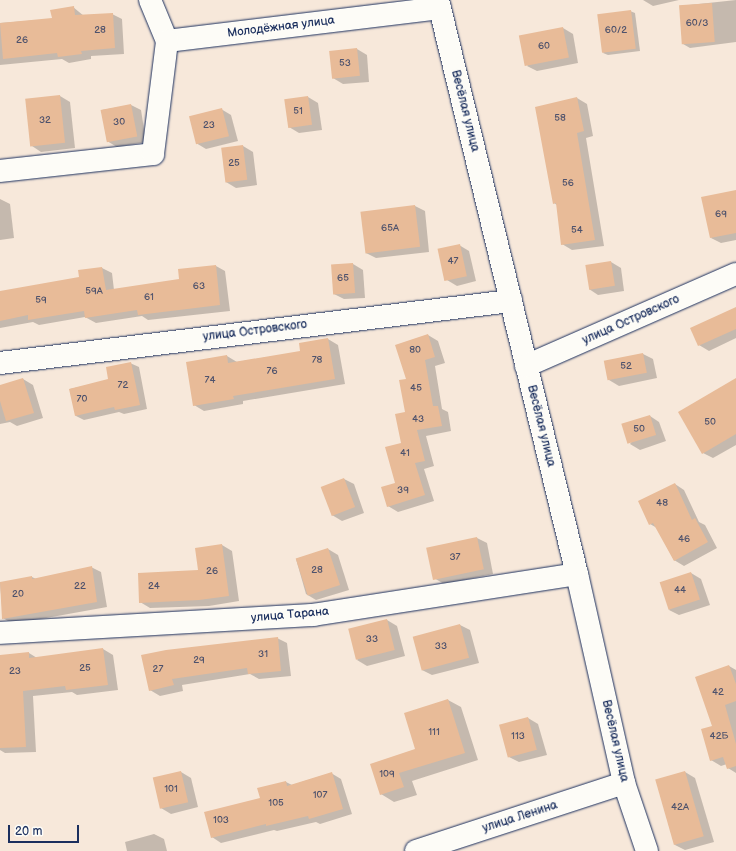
<!DOCTYPE html>
<meta charset="utf-8">
<style>
body{margin:0}
#map{position:relative;width:736px;height:851px;overflow:hidden;background:#f7e8da;font-family:"Balsamiq Sans",sans-serif}
div>[style]{position:absolute}
.shadow>*{inset:0;background:#0003}
.building>*{inset:0;background:#e8bb98;transform-origin:0 0}
.roads{filter:drop-shadow(0 0 1px #1b2f5e) drop-shadow(0 0 1px #1b2f5e)}
.minor>*{height:22px;margin:-11px;padding:0 11px;transform-origin:11px;border-radius:11px;background:#fdfcf7}
span{translate:-50% -50%;white-space:nowrap;text-align:center;line-height:1.15;-webkit-text-stroke:4px #fdfcf7;paint-order:stroke}
.number-label{font-size:10px;color:#4e526c}
.number-label span{-webkit-text-stroke-width:0}
.street-label{font-size:12px;color:#1b2f5e}
.scale{position:absolute;left:8px;top:825px;width:71px;height:18px;box-sizing:border-box;border:2px solid #1b2f5e;border-top:0;padding-left:5px;font-size:12px;line-height:14px;white-space:nowrap;color:#1b2f5e;-webkit-text-stroke:3px #fdfcf7;paint-order:stroke}
</style>
<div id="map">
<div class="shadow">
<i style="clip-path:polygon(643px 0,679px 0,653px 6px)"></i>
<i style="clip-path:polygon(736px 0,736px 42px,690px 48px,683px 44px,680px 6px)"></i>
<i style="clip-path:polygon(73px 7px,84px 16px,112px 14px,122px 19px,124px 54px,91px 56px,91px 59px,69px 63px,62px 59px,0 65px,0 23px,53px 19px)"></i>
<i style="clip-path:polygon(630px 11px,635px 13px,640px 51px,608px 55px,603px 53px)"></i>
<i style="clip-path:polygon(563px 28px,573px 34px,578px 63px,537px 71px,527px 66px)"></i>
<i style="clip-path:polygon(357px 49px,367px 55px,369px 82px,343px 84px,333px 78px)"></i>
<i style="clip-path:polygon(60px 96px,70px 102px,75px 148px,41px 152px,32px 146px)"></i>
<i style="clip-path:polygon(308px 97px,318px 103px,322px 130px,299px 133px,289px 127px)"></i>
<i style="clip-path:polygon(577px 98px,587px 104px,593px 136px,586px 138px,604px 246px,572px 250px,562px 244px,557px 205px,554px 203px)"></i>
<i style="clip-path:polygon(131px 105px,141px 110px,146px 142px,117px 147px,107px 141px,102px 110px)"></i>
<i style="clip-path:polygon(221px 109px,231px 115px,238px 141px,206px 149px,196px 143px)"></i>
<i style="clip-path:polygon(243px 146px,253px 152px,257px 185px,236px 188px,226px 182px)"></i>
<i style="clip-path:polygon(736px 191px,736px 240px,721px 243px,711px 238px)"></i>
<i style="clip-path:polygon(0 199px,10px 204px,14px 238px,0 240px)"></i>
<i style="clip-path:polygon(415px 206px,425px 211px,429px 252px,376px 258px,366px 253px)"></i>
<i style="clip-path:polygon(459px 245px,469px 251px,476px 281px,457px 286px,447px 280px)"></i>
<i style="clip-path:polygon(611px 262px,621px 268px,624px 291px,598px 295px,589px 289px)"></i>
<i style="clip-path:polygon(353px 264px,363px 270px,365px 298px,344px 299px,334px 294px,332px 265px)"></i>
<i style="clip-path:polygon(216px 266px,225px 271px,230px 311px,148px 320px,142px 316px,96px 323px,85px 317px,39px 325px,33px 322px,0 328px,0 292px,80px 278px,102px 268px,112px 273px,114px 290px,180px 280px)"></i>
<i style="clip-path:polygon(736px 308px,736px 338px,709px 351px,699px 345px)"></i>
<i style="clip-path:polygon(428px 335px,438px 341px,445px 363px,435px 366px,442px 409px,448px 412px,451px 431px,426px 436px,434px 466px,424px 469px,434px 501px,398px 512px,388px 506px,396px 484px,407px 413px,407px 380px)"></i>
<i style="clip-path:polygon(328px 339px,338px 345px,345px 384px,243px 401px,243px 404px,204px 411px,194px 405px,227px 356px,237px 362px,301px 352px)"></i>
<i style="clip-path:polygon(643px 354px,653px 359px,657px 378px,619px 386px,609px 380px,606px 361px)"></i>
<i style="clip-path:polygon(130px 363px,139px 367px,147px 409px,124px 414px,119px 412px,84px 420px,76px 416px,70px 389px,110px 380px)"></i>
<i style="clip-path:polygon(23px 379px,33px 385px,43px 418px,17px 426px,10px 422px,0 424px,0 386px)"></i>
<i style="clip-path:polygon(736px 379px,736px 445px,713px 458px,703px 453px)"></i>
<i style="clip-path:polygon(650px 416px,659px 422px,666px 441px,640px 450px,630px 444px)"></i>
<i style="clip-path:polygon(344px 479px,354px 484px,364px 513px,342px 521px,332px 515px)"></i>
<i style="clip-path:polygon(675px 484px,684px 490px,699px 522px,705px 525px,717px 548px,684px 566px,674px 560px,657px 528px,650px 524px)"></i>
<i style="clip-path:polygon(477px 538px,487px 543px,493px 574px,444px 584px,434px 578px)"></i>
<i style="clip-path:polygon(222px 545px,232px 551px,239px 601px,209px 606px,150px 608px,140px 602px,199px 571px)"></i>
<i style="clip-path:polygon(328px 549px,338px 555px,349px 590px,316px 600px,306px 594px,296px 559px)"></i>
<i style="clip-path:polygon(91px 567px,101px 572px,107px 607px,13px 624px,3px 618px,0 583px,32px 577px,36px 579px)"></i>
<i style="clip-path:polygon(691px 573px,701px 579px,710px 605px,679px 615px,669px 610px)"></i>
<i style="clip-path:polygon(387px 620px,397px 626px,405px 656px,367px 666px,357px 660px)"></i>
<i style="clip-path:polygon(460px 625px,470px 630px,479px 663px,432px 675px,422px 670px)"></i>
<i style="clip-path:polygon(277px 638px,287px 643px,291px 676px,259px 679px,250px 674px,182px 685px,183px 691px,160px 696px,150px 690px,166px 651px)"></i>
<i style="clip-path:polygon(103px 649px,113px 655px,118px 690px,77px 695px,72px 692px,33px 696px,36px 752px,5px 753px,0 750px,0 656px,29px 653px,37px 658px)"></i>
<i style="clip-path:polygon(729px 666px,736px 670px,736px 773px,728px 768px,727px 764px,721px 766px,711px 760px)"></i>
<i style="clip-path:polygon(448px 700px,461px 707px,478px 760px,412px 781px,417px 795px,394px 802px,381px 794px,416px 750px)"></i>
<i style="clip-path:polygon(528px 718px,538px 724px,547px 755px,519px 762px,509px 757px)"></i>
<i style="clip-path:polygon(181px 772px,191px 778px,198px 807px,171px 814px,161px 808px)"></i>
<i style="clip-path:polygon(685px 772px,695px 778px,714px 842px,685px 850px,675px 845px)"></i>
<i style="clip-path:polygon(331px 773px,341px 779px,352px 814px,320px 824px,316px 822px,277px 831px,274px 830px,221px 843px,212px 837px,261px 799px,258px 789px,286px 782px,292px 785px)"></i>
<i style="clip-path:polygon(154px 834px,164px 839px,167px 851px,127px 851px,125px 842px)"></i>
</div>
<div class="building">
<i style="left:712px;top:3px;width:39px;height:33px;rotate:86deg"></i>
<i style="clip-path:polygon(74px 6px,75px 15px,113px 13px,115px 48px,81px 51px,82px 54px,58px 57px,57px 53px,3px 59px,0 23px,52px 18px,50px 10px)"></i>
<i style="left:631px;top:10px;width:39px;height:34px;rotate:83deg"></i>
<i style="left:563px;top:27px;width:31px;height:45px;rotate:79deg"></i>
<i style="left:357px;top:48px;width:28px;height:28px;rotate:84deg"></i>
<i style="left:60px;top:95px;width:48px;height:35px;rotate:84deg"></i>
<i style="left:308px;top:96px;width:29px;height:24px;rotate:82deg"></i>
<i style="clip-path:polygon(577px 97px,584px 131px,577px 133px,595px 240px,561px 245px,556px 203px,553px 204px,535px 107px)"></i>
<i style="left:131px;top:104px;width:33px;height:31px;rotate:79deg"></i>
<i style="left:222px;top:108px;width:29px;height:34px;rotate:76deg"></i>
<i style="left:243px;top:145px;width:35px;height:22px;rotate:83deg"></i>
<i style="clip-path:polygon(736px 190px,736px 233px,710px 238px,701px 197px)"></i>
<i style="left:415px;top:205px;width:42px;height:55px;rotate:83deg"></i>
<i style="left:460px;top:244px;width:33px;height:23px;rotate:78deg"></i>
<i style="left:611px;top:261px;width:25px;height:26px;rotate:81deg"></i>
<i style="left:353px;top:263px;width:30px;height:22px;rotate:86deg"></i>
<i style="clip-path:polygon(216px 265px,220px 305px,138px 315px,137px 310px,85px 318px,84px 311px,28px 320px,28px 315px,0 321px,0 291px,79px 277px,78px 270px,102px 267px,106px 290px,179px 279px,178px 269px)"></i>
<i style="clip-path:polygon(736px 307px,736px 329px,698px 346px,690px 328px)"></i>
<i style="clip-path:polygon(428px 334px,435px 357px,425px 360px,433px 406px,438px 406px,442px 426px,417px 430px,425px 461px,415px 463px,425px 495px,387px 507px,381px 487px,395px 483px,385px 447px,401px 443px,395px 414px,405px 412px,399px 380px,406px 379px,395px 345px)"></i>
<i style="clip-path:polygon(328px 338px,335px 379px,233px 396px,234px 399px,193px 406px,186px 362px,227px 355px,228px 363px,300px 351px,299px 343px)"></i>
<i style="left:643px;top:353px;width:20px;height:40px;rotate:79deg"></i>
<i style="clip-path:polygon(131px 362px,140px 405px,115px 410px,114px 407px,75px 416px,69px 389px,108px 379px,106px 367px)"></i>
<i style="clip-path:polygon(23px 378px,34px 413px,6px 421px,0 401px,0 385px)"></i>
<i style="clip-path:polygon(736px 378px,736px 434px,702px 454px,678px 412px)"></i>
<i style="left:650px;top:415px;width:21px;height:30px;rotate:73deg"></i>
<i style="left:344px;top:478px;width:31px;height:25px;rotate:69deg"></i>
<i style="clip-path:polygon(675px 483px,692px 520px,695px 518px,708px 542px,674px 561px,653px 523px,649px 525px,638px 501px)"></i>
<i style="left:477px;top:537px;width:33px;height:52px;rotate:78deg"></i>
<i style="clip-path:polygon(222px 544px,229px 596px,199px 600px,139px 603px,138px 573px,198px 570px,195px 548px)"></i>
<i style="left:328px;top:548px;width:39px;height:34px;rotate:72deg"></i>
<i style="clip-path:polygon(92px 566px,97px 602px,2px 619px,0 582px,32px 576px,32px 579px)"></i>
<i style="left:691px;top:572px;width:29px;height:33px;rotate:72deg"></i>
<i style="left:387px;top:619px;width:32px;height:40px;rotate:76deg"></i>
<i style="left:460px;top:624px;width:35px;height:49px;rotate:75deg"></i>
<i style="clip-path:polygon(278px 637px,281px 671px,248px 674px,247px 668px,172px 679px,174px 685px,149px 691px,141px 655px,166px 650px)"></i>
<i style="clip-path:polygon(103px 648px,108px 685px,66px 690px,65px 686px,23px 691px,26px 747px,0 748px,0 655px,29px 652px,29px 658px)"></i>
<i style="clip-path:polygon(729px 665px,736px 684px,736px 701px,725px 705px,736px 744px,736px 766px,727px 769px,723px 757px,710px 761px,701px 729px,712px 726px,695px 677px)"></i>
<i style="clip-path:polygon(448px 699px,465px 753px,399px 773px,404px 787px,380px 795px,370px 764px,415px 749px,404px 713px)"></i>
<i style="left:528px;top:717px;width:34px;height:30px;rotate:75deg"></i>
<i style="left:181px;top:771px;width:32px;height:29px;rotate:77deg"></i>
<i style="left:685px;top:771px;width:68px;height:31px;rotate:74deg"></i>
<i style="clip-path:polygon(332px 772px,343px 809px,309px 819px,308px 816px,266px 826px,266px 824px,211px 838px,204px 812px,260px 798px,257px 788px,286px 781px,287px 786px)"></i>
</div>
<div class="roads">
<div class="minor">
<i style="left:150px;top:0;width:44px;rotate:67.5deg"></i>
<i style="left:167px;top:41px;width:275px;rotate:-6.9deg"></i>
<i style="left:438px;top:0;width:591px;rotate:76.39deg"></i>
<i style="left:577px;top:574px;width:214px;rotate:77.3deg"></i>
<i style="left:624px;top:783px;width:72px;rotate:71.3deg"></i>
<i style="left:0;top:171px;width:154px;rotate:-6.3deg"></i>
<i style="left:153px;top:154px;width:114px;rotate:-82.9deg"></i>
<i style="left:0;top:363px;width:515px;rotate:-6.92deg"></i>
<i style="left:526px;top:366px;width:229px;rotate:-23.7deg"></i>
<i style="left:0;top:633px;width:314px;rotate:-3.3deg"></i>
<i style="left:313px;top:615px;width:267px;rotate:-8.8deg"></i>
<i style="left:416px;top:851px;width:219px;rotate:-18.1deg"></i>
</div>
</div>
<div class="number-label">
<span style="left:697px;top:24px">60/3</span>
<span style="left:100px;top:31px">28</span>
<span style="left:616px;top:31px">60/2</span>
<span style="left:22px;top:41px">26</span>
<span style="left:544px;top:47px">60</span>
<span style="left:345px;top:64px">53</span>
<span style="left:298px;top:112px">51</span>
<span style="left:560px;top:119px">58</span>
<span style="left:45px;top:121px">32</span>
<span style="left:119px;top:123px">30</span>
<span style="left:209px;top:126px">23</span>
<span style="left:234px;top:164px">25</span>
<span style="left:568px;top:184px">56</span>
<span style="left:721px;top:215px">69</span>
<span style="left:390px;top:229px">65А</span>
<span style="left:577px;top:231px">54</span>
<span style="left:453px;top:262px">47</span>
<span style="left:343px;top:279px">65</span>
<span style="left:199px;top:287px">63</span>
<span style="left:94px;top:292px">59А</span>
<span style="left:149px;top:298px">61</span>
<span style="left:41px;top:301px">59</span>
<span style="left:415px;top:351px">80</span>
<span style="left:317px;top:361px">78</span>
<span style="left:626px;top:367px">52</span>
<span style="left:272px;top:372px">76</span>
<span style="left:210px;top:381px">74</span>
<span style="left:123px;top:386px">72</span>
<span style="left:416px;top:389px">45</span>
<span style="left:82px;top:400px">70</span>
<span style="left:418px;top:420px">43</span>
<span style="left:710px;top:423px">50</span>
<span style="left:639px;top:430px">50</span>
<span style="left:405px;top:454px">41</span>
<span style="left:403px;top:491px">39</span>
<span style="left:662px;top:504px">48</span>
<span style="left:684px;top:540px">46</span>
<span style="left:455px;top:558px">37</span>
<span style="left:317px;top:571px">28</span>
<span style="left:212px;top:572px">26</span>
<span style="left:80px;top:587px">22</span>
<span style="left:154px;top:587px">24</span>
<span style="left:680px;top:591px">44</span>
<span style="left:18px;top:595px">20</span>
<span style="left:372px;top:640px">33</span>
<span style="left:441px;top:647px">33</span>
<span style="left:263px;top:655px">31</span>
<span style="left:199px;top:661px">29</span>
<span style="left:85px;top:669px">25</span>
<span style="left:158px;top:670px">27</span>
<span style="left:15px;top:672px">23</span>
<span style="left:718px;top:693px">42</span>
<span style="left:434px;top:733px">111</span>
<span style="left:518px;top:737px">113</span>
<span style="left:719px;top:737px">42Б</span>
<span style="left:387px;top:775px">109</span>
<span style="left:171px;top:790px">101</span>
<span style="left:320px;top:796px">107</span>
<span style="left:276px;top:804px">105</span>
<span style="left:680px;top:808px">42А</span>
<span style="left:221px;top:821px">103</span>
</div>
<div class="street-label">
<span style="left:281px;top:27px;rotate:-7deg">Молодёжная улица</span>
<span style="left:465px;top:111px;rotate:76deg">Весёлая улица</span>
<span style="left:631px;top:320px;rotate:-24deg">улица Островского</span>
<span style="left:255px;top:331px;rotate:-7deg">улица Островского</span>
<span style="left:541px;top:426px;rotate:76deg">Весёлая улица</span>
<span style="left:290px;top:615px;rotate:-5deg">улица Тарана</span>
<span style="left:615px;top:741px;rotate:77deg">Весёлая улица</span>
<span style="left:520px;top:817px;rotate:-18deg">улица Ленина</span>
</div>
<div class="scale">20 m</div>
</div>
